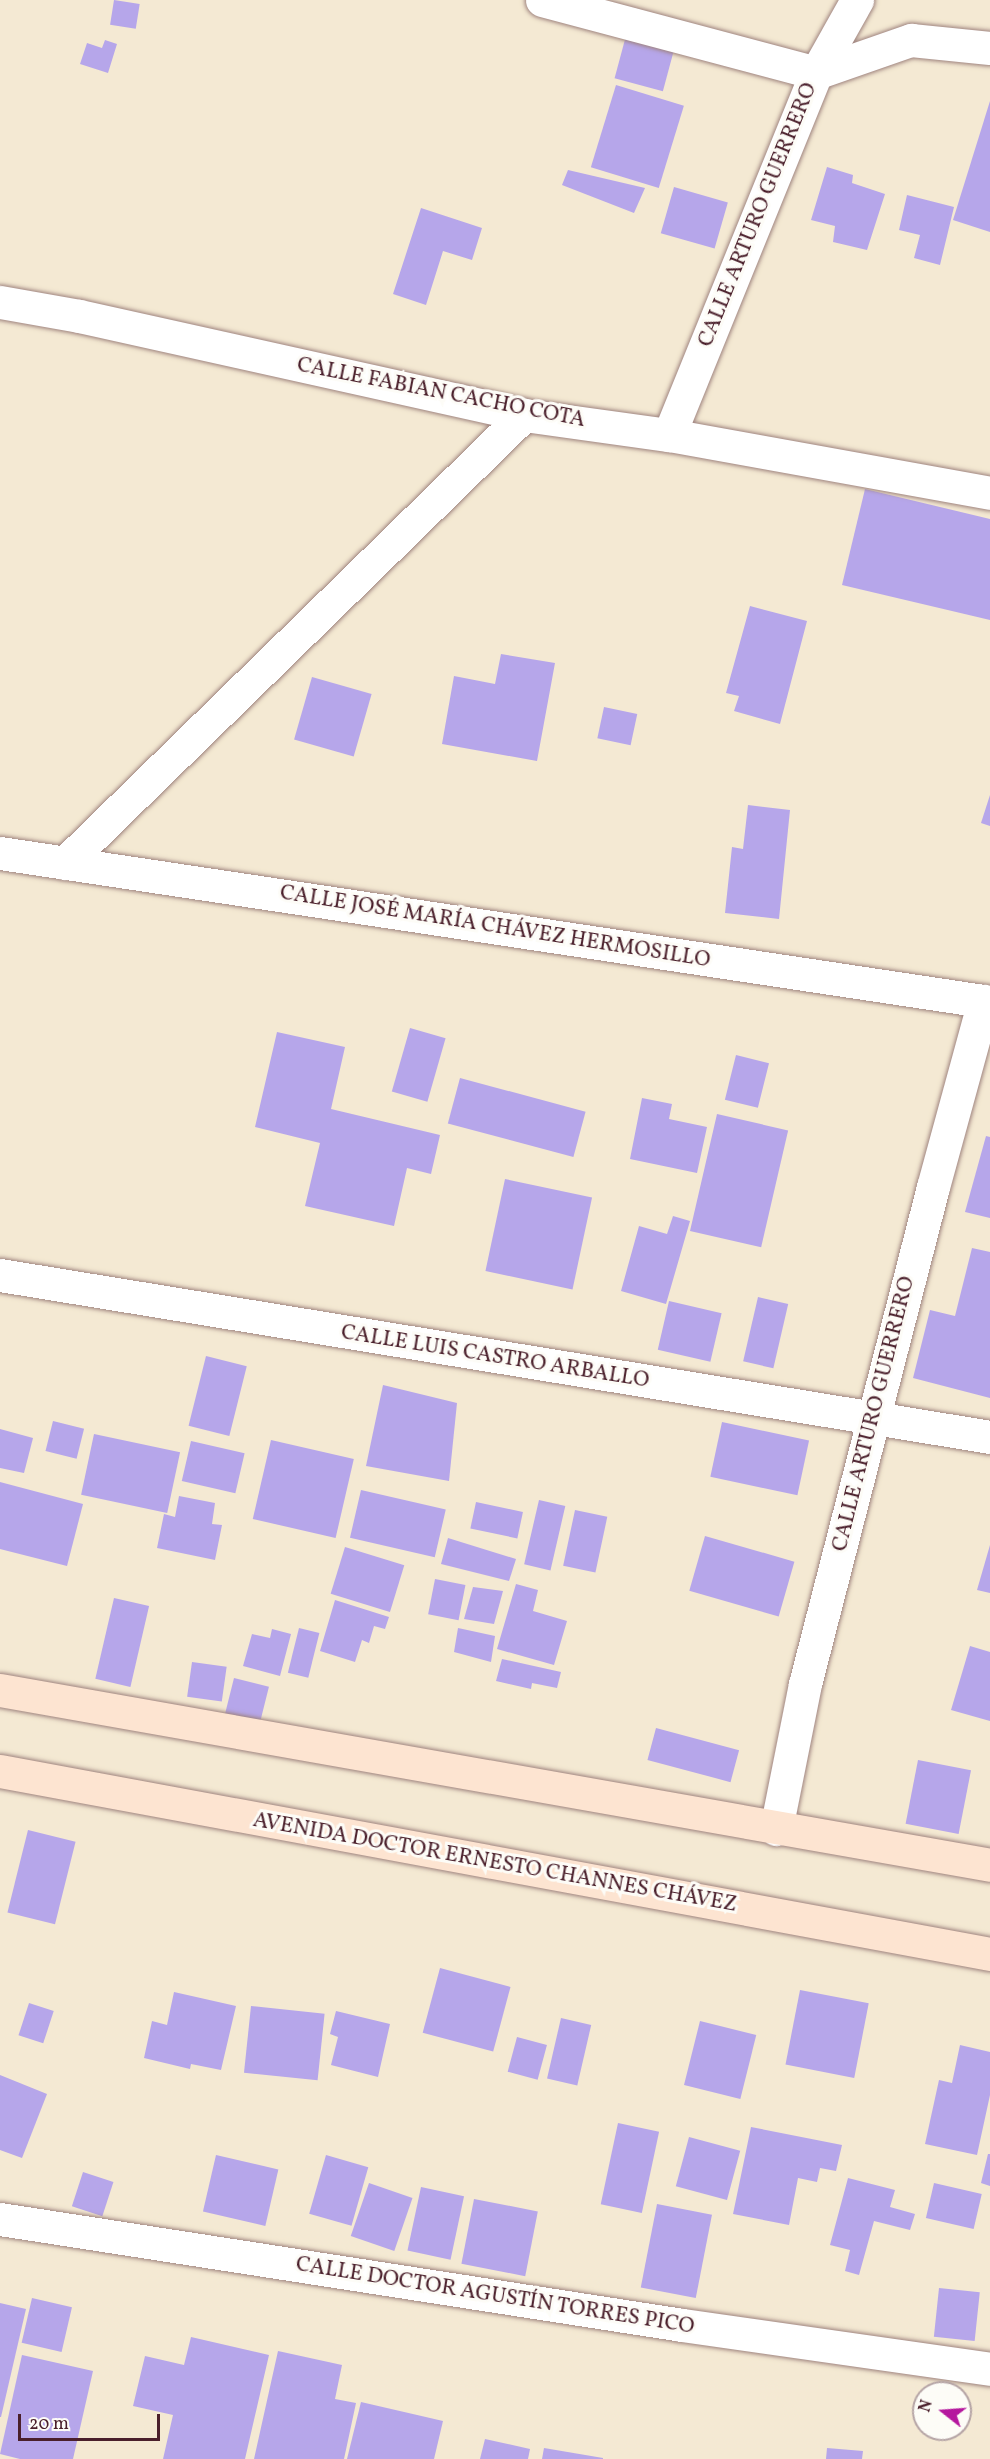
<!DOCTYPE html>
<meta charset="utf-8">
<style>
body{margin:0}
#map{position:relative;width:990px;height:2459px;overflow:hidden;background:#f4e9d3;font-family:Vollkorn,serif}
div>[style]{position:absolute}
.building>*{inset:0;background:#b6a6ea;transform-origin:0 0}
.roads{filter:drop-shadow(0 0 2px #9f847f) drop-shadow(0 0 2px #9f847f)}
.street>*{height:33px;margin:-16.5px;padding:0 16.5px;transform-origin:16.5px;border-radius:16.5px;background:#fff}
.secondary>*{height:33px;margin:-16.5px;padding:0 16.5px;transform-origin:16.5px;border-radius:16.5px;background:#fde4d1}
span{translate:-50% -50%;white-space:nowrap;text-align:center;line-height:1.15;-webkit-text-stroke:6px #fdfcf7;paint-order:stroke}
.street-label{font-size:22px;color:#4a1f2b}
.north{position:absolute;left:912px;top:2381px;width:60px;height:60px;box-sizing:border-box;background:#fdfcf7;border:2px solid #b5a4a5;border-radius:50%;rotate:287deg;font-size:16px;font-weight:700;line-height:24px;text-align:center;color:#4a1f2b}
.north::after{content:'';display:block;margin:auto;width:21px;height:27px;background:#b5179e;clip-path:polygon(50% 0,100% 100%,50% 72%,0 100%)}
.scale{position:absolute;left:18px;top:2414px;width:142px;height:27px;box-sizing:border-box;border:3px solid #4a1f2b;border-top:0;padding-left:8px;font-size:18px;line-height:21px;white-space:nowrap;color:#4a1f2b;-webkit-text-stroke:4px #fdfcf7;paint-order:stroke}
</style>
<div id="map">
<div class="building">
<i style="left:114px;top:0;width:26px;height:25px;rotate:9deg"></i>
<i style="left:627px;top:32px;width:50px;height:48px;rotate:15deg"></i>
<i style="clip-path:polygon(105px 40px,117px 44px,108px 73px,80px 64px,87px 43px,102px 48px)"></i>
<i style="left:616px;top:85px;width:71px;height:86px;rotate:17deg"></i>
<i style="clip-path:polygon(990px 101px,990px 232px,953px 220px)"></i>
<i style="clip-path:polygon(827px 167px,853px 175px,852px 183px,885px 194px,867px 250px,833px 242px,835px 226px,811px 220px)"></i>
<i style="clip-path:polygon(568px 170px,645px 188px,634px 213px,562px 185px)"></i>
<i style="left:674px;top:187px;width:56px;height:48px;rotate:16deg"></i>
<i style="clip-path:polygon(907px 195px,954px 207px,940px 265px,914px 258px,920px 235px,899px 230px)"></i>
<i style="clip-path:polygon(421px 208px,482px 228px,472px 260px,443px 251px,426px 305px,393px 294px)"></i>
<i style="clip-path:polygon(865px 489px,990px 519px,990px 620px,842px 585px)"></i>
<i style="clip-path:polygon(750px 606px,807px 621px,780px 724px,734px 711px,739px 696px,726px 693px)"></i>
<i style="clip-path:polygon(501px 654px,555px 663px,537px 761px,442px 744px,454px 676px,495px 684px)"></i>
<i style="left:312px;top:677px;width:62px;height:65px;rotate:16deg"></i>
<i style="left:604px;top:707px;width:34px;height:32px;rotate:12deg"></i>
<i style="clip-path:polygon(990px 795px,990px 826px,981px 823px)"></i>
<i style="clip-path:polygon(748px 805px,790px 810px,779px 919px,725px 913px,732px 847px,743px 849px)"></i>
<i style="left:410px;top:1028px;width:37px;height:66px;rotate:16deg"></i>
<i style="clip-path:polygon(277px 1032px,345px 1047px,331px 1109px,440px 1135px,431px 1174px,407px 1168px,394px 1226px,305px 1206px,320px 1143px,255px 1127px)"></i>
<i style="left:736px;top:1055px;width:34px;height:46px;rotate:14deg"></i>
<i style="left:460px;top:1078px;width:130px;height:47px;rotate:15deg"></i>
<i style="clip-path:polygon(642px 1098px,672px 1104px,669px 1119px,707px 1127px,697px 1173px,630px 1159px)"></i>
<i style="left:717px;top:1114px;width:73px;height:120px;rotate:13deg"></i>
<i style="clip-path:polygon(986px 1136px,990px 1137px,990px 1218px,965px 1212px)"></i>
<i style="left:505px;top:1179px;width:89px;height:94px;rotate:12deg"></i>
<i style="clip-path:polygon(673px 1216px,690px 1221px,666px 1304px,621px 1291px,639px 1226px,667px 1234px)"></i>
<i style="clip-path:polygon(972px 1248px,990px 1252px,990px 1398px,913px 1378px,930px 1310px,955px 1316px)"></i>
<i style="left:758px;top:1297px;width:31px;height:66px;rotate:13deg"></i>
<i style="left:669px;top:1301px;width:54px;height:50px;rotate:13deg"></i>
<i style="left:206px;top:1356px;width:42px;height:72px;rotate:14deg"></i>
<i style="clip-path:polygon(383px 1385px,457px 1403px,449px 1481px,366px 1466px)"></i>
<i style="left:53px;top:1421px;width:32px;height:31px;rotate:14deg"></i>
<i style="left:722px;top:1422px;width:89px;height:56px;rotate:12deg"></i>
<i style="clip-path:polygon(0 1429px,33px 1438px,24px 1473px,0 1468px)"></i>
<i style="left:94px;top:1434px;width:88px;height:62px;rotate:12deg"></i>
<i style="left:271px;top:1440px;width:85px;height:81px;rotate:13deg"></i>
<i style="left:191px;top:1441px;width:55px;height:41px;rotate:13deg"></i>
<i style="clip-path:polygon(0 1482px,83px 1504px,67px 1566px,0 1549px)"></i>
<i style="left:361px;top:1490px;width:87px;height:49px;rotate:13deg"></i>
<i style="clip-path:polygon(179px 1496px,215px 1503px,212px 1524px,222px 1525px,215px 1560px,157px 1548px,164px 1514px,175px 1517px)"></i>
<i style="left:539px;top:1500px;width:27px;height:66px;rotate:13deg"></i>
<i style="left:476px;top:1502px;width:48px;height:27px;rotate:12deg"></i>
<i style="left:575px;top:1510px;width:33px;height:57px;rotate:12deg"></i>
<i style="left:705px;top:1536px;width:93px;height:57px;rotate:16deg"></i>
<i style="clip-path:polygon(448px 1538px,516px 1559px,509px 1581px,441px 1564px)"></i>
<i style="clip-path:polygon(990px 1545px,990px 1593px,977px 1590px)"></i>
<i style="left:345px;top:1547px;width:62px;height:49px;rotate:17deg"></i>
<i style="left:435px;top:1579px;width:31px;height:36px;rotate:11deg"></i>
<i style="clip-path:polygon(516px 1584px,538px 1590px,533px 1611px,567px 1621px,554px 1665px,497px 1649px)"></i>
<i style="clip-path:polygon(473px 1587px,503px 1591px,494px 1624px,464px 1619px)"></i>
<i style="left:114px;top:1598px;width:36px;height:83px;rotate:13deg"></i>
<i style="clip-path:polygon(335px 1600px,389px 1617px,385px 1629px,374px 1626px,369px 1643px,362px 1640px,355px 1662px,320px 1651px)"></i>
<i style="left:299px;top:1628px;width:21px;height:46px;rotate:14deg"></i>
<i style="clip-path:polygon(458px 1628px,495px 1636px,491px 1662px,454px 1652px)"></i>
<i style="clip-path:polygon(272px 1629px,291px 1634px,280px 1676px,243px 1666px,252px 1634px,270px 1638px)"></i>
<i style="clip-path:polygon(970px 1646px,990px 1652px,990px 1721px,951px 1710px)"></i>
<i style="clip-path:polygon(502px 1659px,561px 1672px,557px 1688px,532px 1683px,531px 1689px,496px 1681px)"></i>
<i style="left:192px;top:1662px;width:35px;height:35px;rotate:8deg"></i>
<i style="left:234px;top:1678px;width:36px;height:39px;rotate:14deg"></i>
<i style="left:656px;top:1728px;width:86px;height:33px;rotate:15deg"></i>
<i style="left:918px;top:1760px;width:54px;height:65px;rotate:11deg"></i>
<i style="left:28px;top:1830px;width:49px;height:85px;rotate:14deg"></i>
<i style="left:440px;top:1968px;width:73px;height:67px;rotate:15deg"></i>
<i style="left:800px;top:1990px;width:70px;height:76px;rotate:11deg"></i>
<i style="clip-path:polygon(174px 1992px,236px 2006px,221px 2070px,191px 2064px,190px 2069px,144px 2058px,152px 2021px,167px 2025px)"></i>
<i style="left:29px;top:2003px;width:26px;height:34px;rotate:18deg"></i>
<i style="left:251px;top:2006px;width:74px;height:67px;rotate:6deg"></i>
<i style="clip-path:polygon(336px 2011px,390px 2024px,378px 2077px,331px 2065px,338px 2037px,330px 2034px)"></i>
<i style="left:561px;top:2018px;width:31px;height:62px;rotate:13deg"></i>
<i style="left:700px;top:2021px;width:58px;height:66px;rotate:14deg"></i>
<i style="left:517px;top:2037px;width:31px;height:36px;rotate:15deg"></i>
<i style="clip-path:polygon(960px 2045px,990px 2052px,990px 2095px,977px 2155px,925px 2144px,939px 2080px,952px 2083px)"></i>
<i style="clip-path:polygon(0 2075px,47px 2094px,22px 2158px,0 2150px)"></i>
<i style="left:618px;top:2123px;width:42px;height:83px;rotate:12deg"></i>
<i style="clip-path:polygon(751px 2127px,842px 2145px,836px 2171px,820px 2168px,817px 2182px,798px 2178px,789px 2225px,733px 2214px)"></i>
<i style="left:689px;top:2137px;width:53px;height:51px;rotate:15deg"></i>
<i style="clip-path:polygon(988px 2154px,990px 2154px,990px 2186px,981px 2183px)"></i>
<i style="left:216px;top:2155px;width:64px;height:58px;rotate:13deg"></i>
<i style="left:326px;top:2155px;width:44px;height:61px;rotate:16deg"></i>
<i style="left:83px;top:2172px;width:32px;height:36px;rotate:18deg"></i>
<i style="clip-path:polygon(848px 2178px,895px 2190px,890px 2207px,915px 2214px,910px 2230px,874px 2221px,859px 2275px,845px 2271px,850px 2250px,830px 2245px)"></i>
<i style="left:369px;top:2183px;width:46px;height:56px;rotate:19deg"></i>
<i style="left:934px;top:2183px;width:49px;height:36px;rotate:13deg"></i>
<i style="left:421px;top:2187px;width:44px;height:65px;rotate:12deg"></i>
<i style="left:474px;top:2199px;width:65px;height:66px;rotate:11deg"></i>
<i style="left:657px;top:2204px;width:56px;height:85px;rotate:11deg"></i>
<i style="left:939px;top:2288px;width:41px;height:49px;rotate:6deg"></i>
<i style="left:32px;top:2298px;width:41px;height:46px;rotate:13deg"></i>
<i style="clip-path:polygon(0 2303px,26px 2309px,1px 2417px,0 2417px)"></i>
<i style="clip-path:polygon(191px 2337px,269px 2355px,245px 2459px,163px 2459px,173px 2415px,133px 2406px,145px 2356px,184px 2365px)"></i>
<i style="clip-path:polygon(278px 2351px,342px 2365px,335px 2399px,356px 2403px,344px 2459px,254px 2459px)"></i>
<i style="clip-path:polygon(22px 2355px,93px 2371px,73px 2459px,20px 2459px,0 2454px)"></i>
<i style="clip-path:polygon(361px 2402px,443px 2421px,434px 2459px,347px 2459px)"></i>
<i style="clip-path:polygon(485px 2439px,530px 2449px,528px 2459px,480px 2459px)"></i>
<i style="clip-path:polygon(544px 2448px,603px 2458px,603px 2459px,542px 2459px)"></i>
<i style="clip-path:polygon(827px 2448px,863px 2451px,862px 2459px,826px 2459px)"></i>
</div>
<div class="roads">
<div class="street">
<i style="left:542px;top:0;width:284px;rotate:14.9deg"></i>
<i style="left:816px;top:73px;width:101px;rotate:-19.2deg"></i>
<i style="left:911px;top:40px;width:79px;rotate:5.8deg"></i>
<i style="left:0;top:302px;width:80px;rotate:10deg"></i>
<i style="left:79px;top:316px;width:456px;rotate:12.5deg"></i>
<i style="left:524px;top:415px;width:146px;rotate:7.9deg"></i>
<i style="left:669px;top:435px;width:326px;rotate:10.2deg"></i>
<i style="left:669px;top:435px;width:391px;rotate:-67.9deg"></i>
<i style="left:816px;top:73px;width:84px;rotate:-60.7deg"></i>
<i style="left:0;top:853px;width:1001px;rotate:8.56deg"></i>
<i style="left:65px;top:863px;width:641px;rotate:-44.31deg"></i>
<i style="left:0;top:1275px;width:1003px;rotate:9.29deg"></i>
<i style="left:776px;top:1829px;width:148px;rotate:-78.7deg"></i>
<i style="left:805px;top:1684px;width:513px;rotate:-75.56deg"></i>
<i style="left:933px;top:1187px;width:193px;rotate:-74.7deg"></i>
<i style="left:0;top:2219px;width:690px;rotate:8.83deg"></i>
<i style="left:682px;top:2325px;width:311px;rotate:8.1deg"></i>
</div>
<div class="secondary">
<i style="left:0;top:1690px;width:1005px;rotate:10.02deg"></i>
<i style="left:0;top:1771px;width:1007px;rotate:10.47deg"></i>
</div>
</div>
<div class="street-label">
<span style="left:758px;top:215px;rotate:-68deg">CALLE ARTURO GUERRERO</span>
<span style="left:441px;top:393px;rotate:11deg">CALLE FABIAN CACHO COTA</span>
<span style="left:495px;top:927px;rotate:9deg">CALLE JOSÉ MARÍA CHÁVEZ HERMOSILLO</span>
<span style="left:495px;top:1357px;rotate:9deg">CALLE LUIS CASTRO ARBALLO</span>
<span style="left:874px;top:1414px;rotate:-76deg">CALLE ARTURO GUERRERO</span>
<span style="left:495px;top:1863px;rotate:10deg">AVENIDA DOCTOR ERNESTO CHANNES CHÁVEZ</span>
<span style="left:495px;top:2296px;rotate:9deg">CALLE DOCTOR AGUSTÍN TORRES PICO</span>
</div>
<div class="north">N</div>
<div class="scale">20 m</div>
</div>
